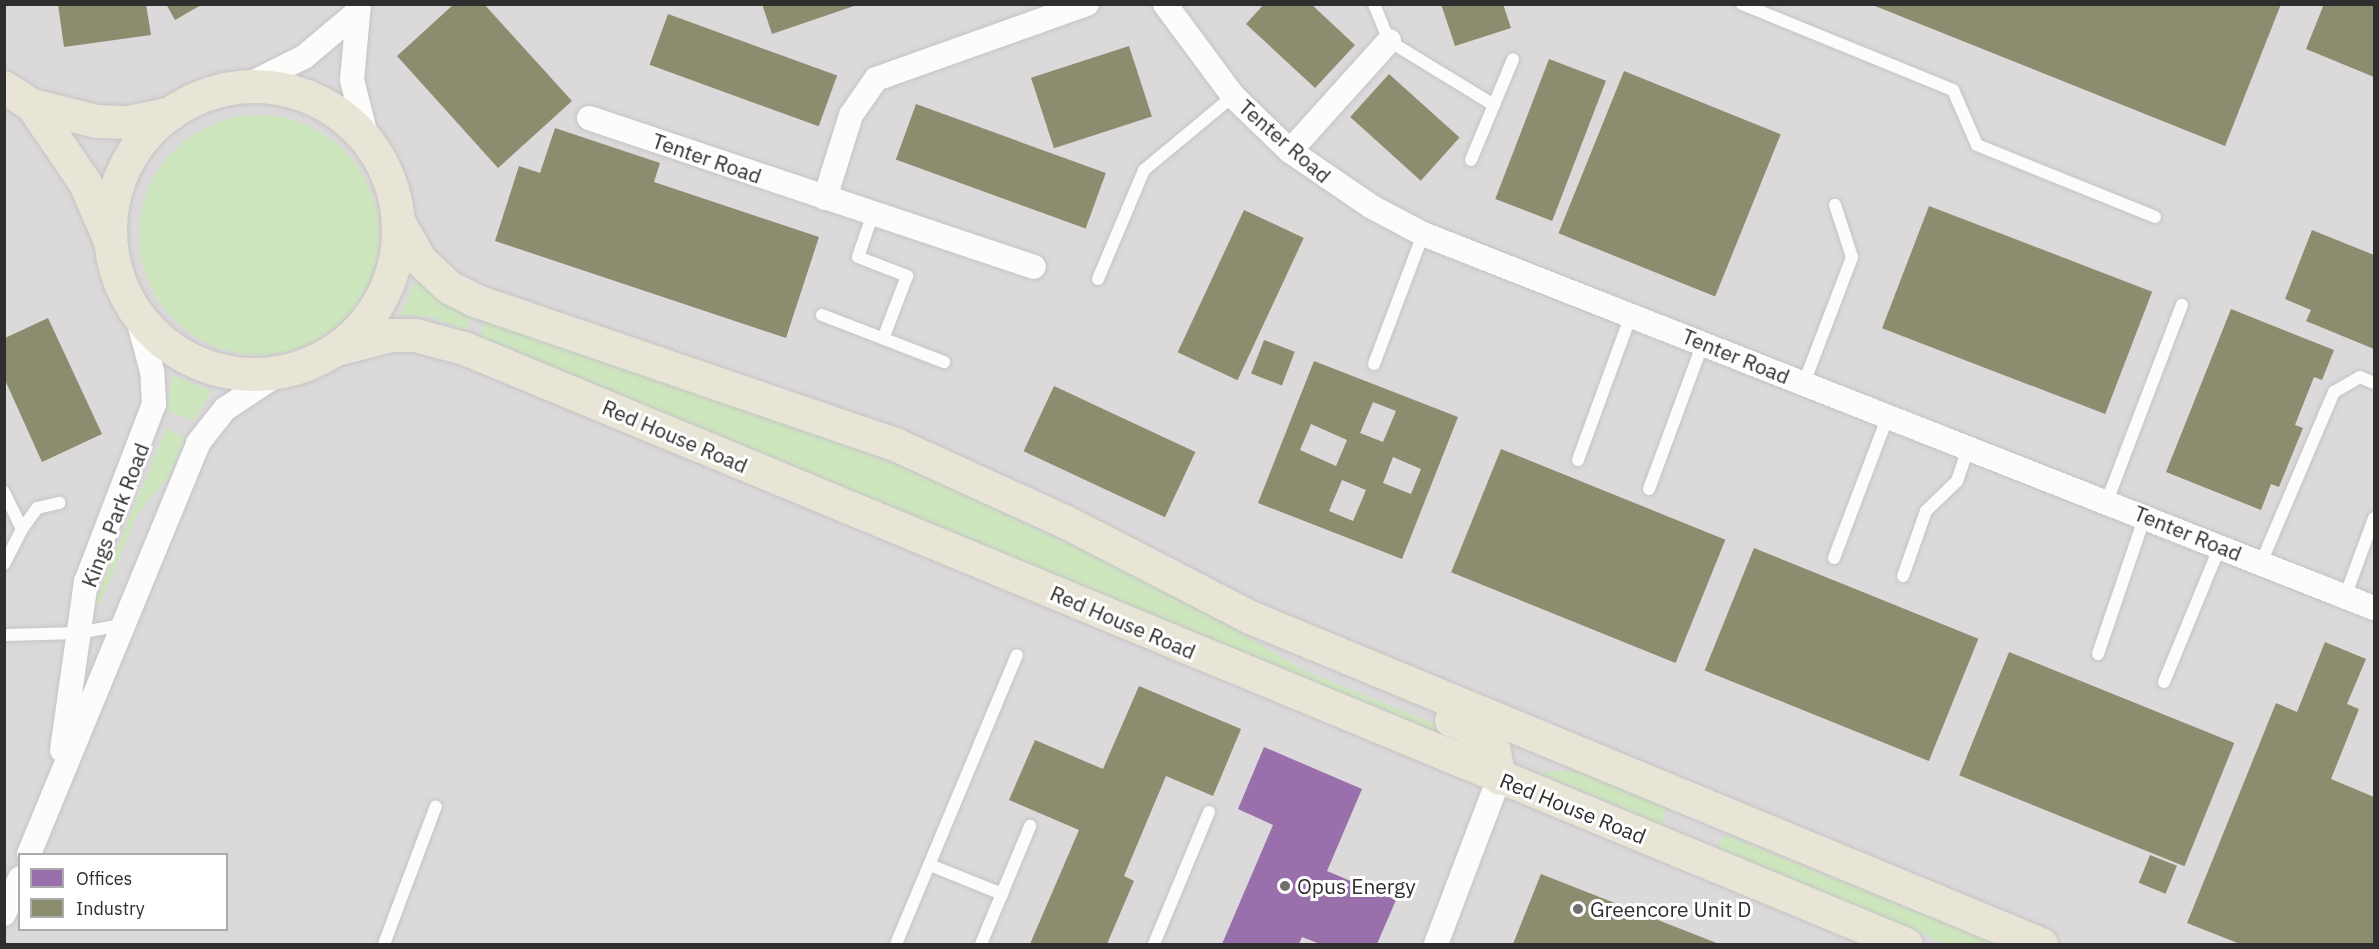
<!DOCTYPE html>
<style>
body{margin:0}
#map{position:relative;width:2379px;height:949px;overflow:hidden;background:#ece8e4;font-family:"IBM Plex Sans",sans-serif}
div>[style]{position:absolute}
.industrial>*{inset:0;background:#dcd9db}
.green>*{inset:0;background:#cee6be}
.round{border-radius:50%}
.offices>*{inset:0;background:#9970ab}
.industry>*{inset:0;background:#8c8c6e;transform-origin:0 0}
.roads{filter:drop-shadow(0 0 2px #c5c4c5) drop-shadow(0 0 2px #c5c4c5)}
.service>*{height:12px;margin:-6px;padding:0 6px;transform-origin:6px;border-radius:6px;background:#fcfcfb}
.minor>*{height:24px;margin:-12px;padding:0 12px;transform-origin:12px;border-radius:12px;background:#fcfcfb}
.primary>*{height:33px;margin:-16.5px;padding:0 16.5px;transform-origin:16.5px;border-radius:16.5px;background:#e8e4d6}
.primary>.ring{margin:-16.5px;padding:0;box-sizing:content-box;background:none;border:33px solid #e8e4d6;border-radius:50%}
.dots>*{width:16px;height:16px;translate:-50% -50%;box-sizing:border-box;border:3px solid #fff;border-radius:50%}
span{translate:-50% -50%;white-space:nowrap;text-align:center;line-height:1.15;-webkit-text-stroke:6px #fff;paint-order:stroke}
.street-label{font-size:21px;color:#2e2e2e}
.poi-label{font-size:21px;color:#2e2e2e}
.left{translate:0 -50%;text-align:left}
.frame{position:absolute;inset:0;border:6px solid #2e2e2e;pointer-events:none}
.legend{position:absolute;left:18px;top:853px;width:210px;height:78px;box-sizing:border-box;background:#fff;border:2px solid #ababab;margin:0;padding:8px 10px;list-style:none;font-size:18px;color:#2e2e2e}
.legend li{display:flex;align-items:center;gap:12px;height:30px}
.legend b{width:30px;border:2px solid #ababab}
</style>
<div id="map">
<div class="industrial">
<i style="clip-path:polygon(evenodd,5px 5px,2374px 5px,2374px 944px,5px 944px,5px 5px,20px 854px,226px 854px,226px 930px,20px 930px,20px 854px)"></i>
</div>
<div class="green">
<i class="round" style="left:139px;top:115px;width:240px;height:240px"></i>
<i style="clip-path:polygon(416px 281px,471px 315px,465px 331px,432px 317px,400px 315px)"></i>
<i style="clip-path:polygon(486px 321px,835px 440px,974px 498px,1187px 601px,1301px 669px,1458px 734px,1455px 740px,479px 336px)"></i>
<i style="clip-path:polygon(172px 375px,212px 391px,193px 421px,167px 410px)"></i>
<i style="clip-path:polygon(166px 429px,185px 437px,168px 477px,138px 513px,100px 604px,95px 602px)"></i>
<i style="clip-path:polygon(1577px 770px,1666px 808px,1662px 825px,1538px 772px)"></i>
<i style="clip-path:polygon(1725px 835px,1928px 916px,1997px 944px,1946px 944px,1717px 848px)"></i>
</div>
<div class="offices">
<i style="clip-path:polygon(1264px 747px,1362px 789px,1327px 871px,1396px 900px,1377px 944px,1320px 944px,1302px 937px,1299px 944px,1222px 944px,1273px 825px,1238px 809px)"></i>
</div>
<div class="industry">
<i style="clip-path:polygon(58px 4px,146px 4px,151px 35px,64px 47px)"></i>
<i style="clip-path:polygon(166px 4px,203px 4px,175px 20px)"></i>
<i style="clip-path:polygon(454px 4px,484px 4px,572px 101px,498px 168px,397px 56px)"></i>
<i style="clip-path:polygon(762px 4px,857px 4px,857px 5px,772px 34px)"></i>
<i style="clip-path:polygon(1264px 4px,1311px 4px,1355px 45px,1315px 88px,1246px 24px)"></i>
<i style="clip-path:polygon(1441px 4px,1503px 4px,1511px 28px,1455px 46px)"></i>
<i style="clip-path:polygon(1870px 4px,2281px 4px,2225px 146px)"></i>
<i style="clip-path:polygon(2324px 4px,2374px 4px,2374px 77px,2306px 49px)"></i>
<i style="left:668px;top:14px;width:180px;height:54px;rotate:20deg"></i>
<i style="left:1129px;top:46px;width:74px;height:103px;rotate:72deg"></i>
<i style="left:1549px;top:59px;width:61px;height:150px;rotate:21deg"></i>
<i style="left:1624px;top:71px;width:169px;height:175px;rotate:22deg"></i>
<i style="left:1389px;top:74px;width:95px;height:58px;rotate:42deg"></i>
<i style="left:916px;top:104px;width:202px;height:59px;rotate:20deg"></i>
<i style="clip-path:polygon(555px 128px,660px 163px,654px 182px,819px 237px,786px 338px,495px 241px,519px 166px,540px 173px)"></i>
<i style="left:1929px;top:206px;width:239px;height:131px;rotate:21deg"></i>
<i style="left:1244px;top:210px;width:66px;height:157px;rotate:25deg"></i>
<i style="clip-path:polygon(2312px 230px,2374px 255px,2374px 349px,2306px 321px,2311px 310px,2285px 299px)"></i>
<i style="clip-path:polygon(2231px 309px,2334px 350px,2322px 380px,2314px 377px,2295px 425px,2303px 428px,2279px 487px,2271px 484px,2261px 510px,2166px 472px)"></i>
<i style="clip-path:polygon(48px 318px,102px 434px,42px 462px,5px 380px,5px 338px)"></i>
<i style="left:1264px;top:340px;width:33px;height:36px;rotate:21deg"></i>
<i style="clip-path:polygon(evenodd,1314px 361px,1458px 417px,1402px 559px,1258px 503px,1314px 361px,1373px 402px,1396px 411px,1383px 442px,1360px 433px,1373px 402px,1314px 361px,1311px 424px,1347px 440px,1336px 466px,1300px 450px,1311px 424px,1314px 361px,1393px 457px,1421px 469px,1411px 494px,1383px 483px,1393px 457px,1314px 361px,1342px 480px,1366px 490px,1353px 521px,1329px 511px,1342px 480px)"></i>
<i style="left:1054px;top:386px;width:156px;height:72px;rotate:25deg"></i>
<i style="left:1501px;top:449px;width:242px;height:133px;rotate:22deg"></i>
<i style="left:1754px;top:548px;width:242px;height:132px;rotate:22deg"></i>
<i style="clip-path:polygon(2325px 642px,2366px 659px,2347px 704px,2359px 709px,2331px 779px,2374px 797px,2374px 944px,2240px 944px,2187px 923px,2276px 703px,2297px 712px)"></i>
<i style="left:2009px;top:652px;width:243px;height:133px;rotate:22deg"></i>
<i style="clip-path:polygon(1139px 686px,1241px 729px,1213px 796px,1166px 776px,1124px 876px,1134px 881px,1107px 944px,1030px 944px,1079px 830px,1009px 800px,1035px 740px,1103px 769px)"></i>
<i style="left:2150px;top:855px;width:29px;height:30px;rotate:22deg"></i>
<i style="clip-path:polygon(1541px 874px,1719px 944px,1513px 944px)"></i>
</div>
<div class="roads">
<div class="service">
<i style="left:1374px;top:4px;width:40px;rotate:68deg"></i>
<i style="left:1389px;top:41px;width:123px;rotate:31.4deg"></i>
<i style="left:1742px;top:4px;width:228px;rotate:22.2deg"></i>
<i style="left:1953px;top:90px;width:60px;rotate:66.4deg"></i>
<i style="left:1977px;top:145px;width:192px;rotate:22deg"></i>
<i style="left:1471px;top:160px;width:109px;rotate:-67.4deg"></i>
<i style="left:873px;top:213px;width:46px;rotate:108.8deg"></i>
<i style="left:858px;top:257px;width:53px;rotate:21.2deg"></i>
<i style="left:907px;top:276px;width:67px;rotate:110.9deg"></i>
<i style="left:1098px;top:279px;width:118px;rotate:-67.1deg"></i>
<i style="left:1144px;top:170px;width:116px;rotate:-39.7deg"></i>
<i style="left:822px;top:315px;width:131px;rotate:21.1deg"></i>
<i style="left:1374px;top:364px;width:139px;rotate:-69.3deg"></i>
<i style="left:1804px;top:383px;width:135px;rotate:-69.1deg"></i>
<i style="left:1852px;top:257px;width:55px;rotate:-108.1deg"></i>
<i style="left:1578px;top:460px;width:154px;rotate:-69.9deg"></i>
<i style="left:1649px;top:489px;width:156px;rotate:-69.7deg"></i>
<i style="left:4px;top:492px;width:41px;rotate:64.1deg"></i>
<i style="left:22px;top:529px;width:39px;rotate:117deg"></i>
<i style="left:2107px;top:501px;width:210px;rotate:-69.1deg"></i>
<i style="left:22px;top:529px;width:26px;rotate:-54deg"></i>
<i style="left:37px;top:508px;width:23px;rotate:-13deg"></i>
<i style="left:1834px;top:558px;width:152px;rotate:-69.2deg"></i>
<i style="left:2261px;top:563px;width:186px;rotate:-66.9deg"></i>
<i style="left:2334px;top:392px;width:30px;rotate:-30deg"></i>
<i style="left:2360px;top:377px;width:15px;rotate:23deg"></i>
<i style="left:1903px;top:576px;width:69px;rotate:-70.5deg"></i>
<i style="left:1926px;top:511px;width:43px;rotate:-44.1deg"></i>
<i style="left:1957px;top:481px;width:36px;rotate:-71deg"></i>
<i style="left:2345px;top:597px;width:84px;rotate:-69.8deg"></i>
<i style="left:6px;top:635px;width:72px;rotate:-1.6deg"></i>
<i style="left:78px;top:633px;width:44px;rotate:-10.5deg"></i>
<i style="left:2098px;top:654px;width:146px;rotate:-71.2deg"></i>
<i style="left:2164px;top:682px;width:147px;rotate:-67.6deg"></i>
<i style="left:930px;top:865px;width:78px;rotate:21.9deg"></i>
<i style="left:384px;top:944px;width:147px;rotate:-69.4deg"></i>
<i style="left:896px;top:944px;width:313px;rotate:-67.3deg"></i>
<i style="left:981px;top:944px;width:128px;rotate:-67.4deg"></i>
<i style="left:1154px;top:944px;width:143px;rotate:-67.4deg"></i>
</div>
<div class="minor">
<i style="left:359px;top:4px;width:76px;rotate:95.3deg"></i>
<i style="left:352px;top:80px;width:65px;rotate:75.7deg"></i>
<i style="left:1165px;top:4px;width:114px;rotate:53.5deg"></i>
<i style="left:1233px;top:96px;width:79px;rotate:44deg"></i>
<i style="left:1290px;top:151px;width:99px;rotate:34.3deg"></i>
<i style="left:1372px;top:207px;width:58px;rotate:27.9deg"></i>
<i style="left:1423px;top:234px;width:1022px;rotate:21.47deg"></i>
<i style="left:244px;top:87px;width:67px;rotate:-26.6deg"></i>
<i style="left:304px;top:57px;width:67px;rotate:-40.1deg"></i>
<i style="left:589px;top:118px;width:469px;rotate:18.5deg"></i>
<i style="left:1290px;top:151px;width:148px;rotate:-48deg"></i>
<i style="left:825px;top:198px;width:87px;rotate:-72.6deg"></i>
<i style="left:851px;top:115px;width:44px;rotate:-55.2deg"></i>
<i style="left:876px;top:79px;width:224px;rotate:-19.6deg"></i>
<i style="left:62px;top:750px;width:170px;rotate:-81.9deg"></i>
<i style="left:86px;top:582px;width:191px;rotate:-69.1deg"></i>
<i style="left:154px;top:404px;width:33px;rotate:-93deg"></i>
<i style="left:152px;top:371px;width:61px;rotate:-105.2deg"></i>
<i style="left:29px;top:854px;width:444px;rotate:-67.6deg"></i>
<i style="left:198px;top:443px;width:43px;rotate:-51.5deg"></i>
<i style="left:225px;top:409px;width:67px;rotate:-33.5deg"></i>
<i style="left:4px;top:914px;width:39px;rotate:-66deg"></i>
<i style="left:1436px;top:944px;width:178px;rotate:-69.2deg"></i>
</div>
<div class="primary">
<i class="ring" style="left:110px;top:86px;width:255px;height:255px"></i>
<i style="left:4px;top:87px;width:33px;rotate:33deg"></i>
<i style="left:32px;top:105px;width:66px;rotate:14deg"></i>
<i style="left:96px;top:121px;width:32px;rotate:2deg"></i>
<i style="left:128px;top:122px;width:44px;rotate:-11.8deg"></i>
<i style="left:32px;top:105px;width:94px;rotate:55.8deg"></i>
<i style="left:85px;top:183px;width:61px;rotate:66.8deg"></i>
<i style="left:398px;top:221px;width:45px;rotate:60.6deg"></i>
<i style="left:420px;top:260px;width:40px;rotate:43deg"></i>
<i style="left:449px;top:287px;width:31px;rotate:27deg"></i>
<i style="left:477px;top:301px;width:444px;rotate:18.9deg"></i>
<i style="left:897px;top:445px;width:183px;rotate:24.5deg"></i>
<i style="left:1064px;top:521px;width:209px;rotate:27.3deg"></i>
<i style="left:1250px;top:617px;width:856px;rotate:22.46deg"></i>
<i style="left:336px;top:349px;width:57px;rotate:-14.3deg"></i>
<i style="left:391px;top:335px;width:24px"></i>
<i style="left:415px;top:335px;width:51px;rotate:14.9deg"></i>
<i style="left:464px;top:348px;width:1560px;rotate:22.46deg"></i>
<i style="left:1451px;top:720px;width:30px;rotate:23deg"></i>
<i style="left:1479px;top:732px;width:24px;rotate:52deg"></i>
<i style="left:1494px;top:751px;width:27px;rotate:80deg"></i>
</div>
</div>
<div class="dots">
<i style="left:1285px;top:886px;background:#706f6e"></i>
<i style="left:1578px;top:909px;background:#706f6e"></i>
</div>
<div class="street-label">
<span style="left:1285px;top:141px;rotate:41deg">Tenter Road</span>
<span style="left:707px;top:158px;rotate:19deg">Tenter Road</span>
<span style="left:1736px;top:356px;rotate:22deg">Tenter Road</span>
<span style="left:675px;top:436px;rotate:23deg">Red House Road</span>
<span style="left:115px;top:515px;rotate:-69deg">Kings Park Road</span>
<span style="left:2188px;top:533px;rotate:22deg">Tenter Road</span>
<span style="left:1123px;top:622px;rotate:23deg">Red House Road</span>
<span style="left:1573px;top:808px;rotate:22deg">Red House Road</span>
</div>
<div class="poi-label">
<span class="left" style="left:1297px;top:886px">Opus Energy</span>
<span class="left" style="left:1590px;top:909px">Greencore Unit D</span>
</div>
<div class="frame"></div>
<ul class="legend">
<li><b style="height:16px;background:#9970ab"></b>Offices</li>
<li><b style="height:16px;background:#8c8c6e"></b>Industry</li>
</ul>
</div>
